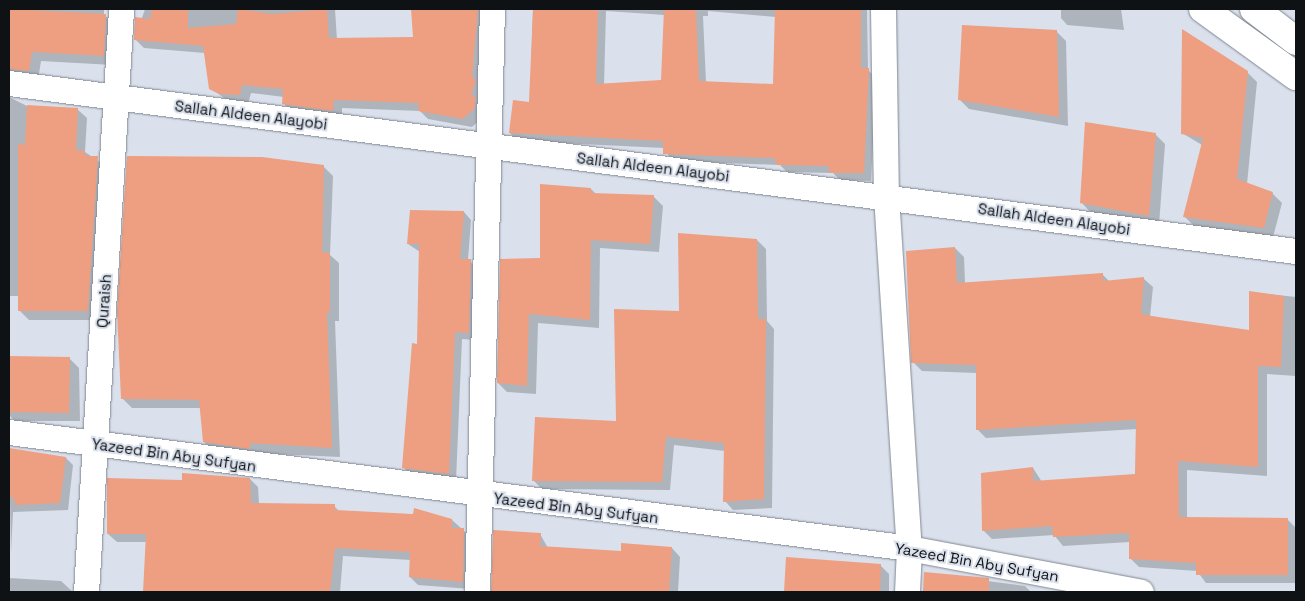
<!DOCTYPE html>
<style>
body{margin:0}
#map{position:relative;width:1305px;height:601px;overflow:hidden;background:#dae1ec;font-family:"Space Grotesk",sans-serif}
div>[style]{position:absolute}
.shadow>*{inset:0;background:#0003}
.building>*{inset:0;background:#ee9e81;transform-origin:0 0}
.roads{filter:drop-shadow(0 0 1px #818791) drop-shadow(0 0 1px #818791)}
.street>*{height:25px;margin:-12.5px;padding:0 12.5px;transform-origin:12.5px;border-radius:12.5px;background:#fff}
.primary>*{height:28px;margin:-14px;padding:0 14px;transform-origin:14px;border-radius:14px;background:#fff}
span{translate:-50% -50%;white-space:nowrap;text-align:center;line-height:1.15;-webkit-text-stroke:4px #dae1ec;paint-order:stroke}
.street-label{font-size:15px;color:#0f1215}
.frame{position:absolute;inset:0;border:10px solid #0f1215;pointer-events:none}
</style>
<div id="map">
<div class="shadow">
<i style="clip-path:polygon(9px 9px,104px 9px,104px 15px,115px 24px,113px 65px,41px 61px,38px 80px,9px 85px)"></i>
<i style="clip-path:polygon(145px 9px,335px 9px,337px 40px,414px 38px,415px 9px,492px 9px,483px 117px,472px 127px,428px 119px,420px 111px,342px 108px,342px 119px,293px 113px,284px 104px,284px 97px,251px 93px,248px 104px,229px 102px,211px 88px,205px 53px,144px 48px,135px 39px)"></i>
<i style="clip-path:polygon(evenodd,533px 9px,867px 9px,868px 70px,876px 78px,871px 181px,840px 180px,833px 173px,787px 172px,780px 165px,672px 161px,664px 148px,518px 141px,510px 133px,530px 103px,533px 9px,606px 11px,665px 15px,663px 81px,604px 85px,606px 11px,533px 9px,708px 11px,776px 17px,774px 85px,706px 83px,703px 16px,708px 16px,708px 11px)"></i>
<i style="clip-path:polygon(1061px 9px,1121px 9px,1124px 30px,1067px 25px,1061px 18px)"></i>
<i style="clip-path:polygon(1056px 31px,1066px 41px,1068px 126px,969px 109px,959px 99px)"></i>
<i style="clip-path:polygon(1247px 72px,1257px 82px,1247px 184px,1272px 193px,1282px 203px,1273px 237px,1194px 226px,1185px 217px,1202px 145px,1182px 133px)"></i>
<i style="clip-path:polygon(9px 97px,29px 107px,77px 109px,87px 118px,85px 152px,107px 167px,97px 320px,29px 320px,19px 310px,19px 296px,9px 296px)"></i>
<i style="clip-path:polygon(1155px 134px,1165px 144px,1159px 225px,1091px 213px,1082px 203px)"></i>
<i style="clip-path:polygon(323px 166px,333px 176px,330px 255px,339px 263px,339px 321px,335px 321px,340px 457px,213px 451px,204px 442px,201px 408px,132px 408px,122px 398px)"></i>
<i style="clip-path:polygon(591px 189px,596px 194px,654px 197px,663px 206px,659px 252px,600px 248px,599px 328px,538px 323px,536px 394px,507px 392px,498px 383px,541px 260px)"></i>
<i style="clip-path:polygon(411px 211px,464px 212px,471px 220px,468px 260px,478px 268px,476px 340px,462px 339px,456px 481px,411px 475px,404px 468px,418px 345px,420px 252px,408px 244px)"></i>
<i style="clip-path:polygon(757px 240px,766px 249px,767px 321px,774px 329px,772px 508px,733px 510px,725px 501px,725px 451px,674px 445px,670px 490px,542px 489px,533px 480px,617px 422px,680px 313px)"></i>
<i style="clip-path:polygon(955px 248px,964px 257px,965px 283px,1102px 274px,1110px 282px,1144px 279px,1153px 287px,1150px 317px,1250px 332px,1250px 292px,1296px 297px,1296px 376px,1267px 374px,1267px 476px,1187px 470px,1187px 518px,1287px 519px,1296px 528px,1296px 583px,1206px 583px,1197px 571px,1139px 567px,1130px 558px,1130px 542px,1063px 546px,1054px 535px,992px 539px,983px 530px,1033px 468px,1042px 482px,1136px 475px,1137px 429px,986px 438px,977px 429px,977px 373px,922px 371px,913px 362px)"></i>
<i style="clip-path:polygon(9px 357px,70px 359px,79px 368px,80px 421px,15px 421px,9px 415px)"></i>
<i style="clip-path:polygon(9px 450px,66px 458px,73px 465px,68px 510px,13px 512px,11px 553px)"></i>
<i style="clip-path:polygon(250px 479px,258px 487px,259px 504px,334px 506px,340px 512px,452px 520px,472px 538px,471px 589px,418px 585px,410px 577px,411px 560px,343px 556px,340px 592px,144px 592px,147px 542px,117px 542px,108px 534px,184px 481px)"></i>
<i style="clip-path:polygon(494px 531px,540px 534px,548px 548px,622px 552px,672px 548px,680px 557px,678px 592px,493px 592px)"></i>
<i style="clip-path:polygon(787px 558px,881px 566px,889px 574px,889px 592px,786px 592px)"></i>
<i style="clip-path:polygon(925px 573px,1025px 586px,1031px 592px,924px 592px)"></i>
<i style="clip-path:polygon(9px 578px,61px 581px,73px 592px,9px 592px)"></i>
</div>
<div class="building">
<i style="clip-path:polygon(9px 9px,106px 14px,104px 56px,32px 52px,29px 71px,9px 69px)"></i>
<i style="clip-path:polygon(152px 9px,188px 9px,188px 28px,236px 24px,238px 9px,273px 14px,327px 9px,329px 38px,413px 37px,411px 9px,478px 9px,472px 77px,476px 80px,471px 95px,475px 96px,475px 108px,463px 119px,418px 111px,419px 103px,334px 100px,333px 111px,282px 104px,283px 89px,242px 85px,240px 95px,219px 94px,209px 89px,203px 46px,134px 40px,135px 17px,150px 19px)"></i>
<i style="clip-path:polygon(533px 9px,598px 9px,596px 84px,661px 80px,664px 9px,696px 9px,699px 81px,773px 84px,775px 9px,861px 9px,861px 68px,869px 68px,864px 173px,830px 173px,828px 166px,777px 165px,774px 158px,663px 154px,663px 141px,509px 133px,513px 100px,529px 102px)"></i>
<i style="clip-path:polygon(962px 25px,1057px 30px,1059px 117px,958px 100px)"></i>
<i style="clip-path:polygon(1182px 29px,1248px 71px,1237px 179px,1273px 192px,1264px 228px,1183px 217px,1203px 138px,1181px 134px)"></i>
<i style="clip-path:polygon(27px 105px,78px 108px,76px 150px,85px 151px,85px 156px,98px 156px,88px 311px,18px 311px,18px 144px,25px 145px)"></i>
<i style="clip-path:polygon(1085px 122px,1156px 133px,1149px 216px,1080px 203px)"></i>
<i style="clip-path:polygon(127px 156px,262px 157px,324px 165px,322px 252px,330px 253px,330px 312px,327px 312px,332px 448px,250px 443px,250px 449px,203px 442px,199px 400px,121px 399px,117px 311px)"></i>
<i style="clip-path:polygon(540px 184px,591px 188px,591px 193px,654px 195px,650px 244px,591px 240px,590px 320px,529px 314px,527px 386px,497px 383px,500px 259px,540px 258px)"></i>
<i style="clip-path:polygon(410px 210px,464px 211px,460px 259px,471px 259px,469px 333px,455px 332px,449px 474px,402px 468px,412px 343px,417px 344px,419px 244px,407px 244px)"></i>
<i style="clip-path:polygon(678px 233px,757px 239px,758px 319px,766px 319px,764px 499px,723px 502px,724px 443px,666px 437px,662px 482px,532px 481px,535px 417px,616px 421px,614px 309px,679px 311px)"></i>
<i style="clip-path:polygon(955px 247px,957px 283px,1103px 273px,1103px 281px,1144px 277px,1141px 314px,1158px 317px,1249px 330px,1249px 291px,1284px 296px,1281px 367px,1258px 366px,1258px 467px,1178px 461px,1179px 517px,1288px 518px,1288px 575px,1196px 575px,1196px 563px,1129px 559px,1129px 533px,1053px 537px,1052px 526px,982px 531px,981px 473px,1033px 467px,1033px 481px,1135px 474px,1136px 420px,976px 430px,976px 365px,911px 363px,906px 251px)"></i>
<i style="left:9px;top:356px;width:61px;height:56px;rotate:1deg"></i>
<i style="clip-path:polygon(9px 448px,66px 457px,60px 503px,15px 505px,14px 498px,9px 497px)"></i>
<i style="clip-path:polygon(182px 473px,250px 478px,251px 503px,335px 504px,335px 510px,413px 514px,414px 508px,452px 519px,452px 528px,464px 528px,463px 582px,409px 577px,410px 552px,335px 548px,330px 592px,143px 592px,146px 534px,107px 534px,107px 478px,182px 480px)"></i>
<i style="clip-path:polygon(493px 530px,541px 533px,540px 546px,621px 551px,621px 543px,672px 547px,669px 592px,491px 592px)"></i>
<i style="clip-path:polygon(786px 557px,881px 564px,880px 592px,784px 592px)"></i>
<i style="clip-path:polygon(924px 572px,989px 578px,989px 592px,923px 592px)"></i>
</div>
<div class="roads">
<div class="street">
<i style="left:883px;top:9px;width:187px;rotate:89.1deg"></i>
<i style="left:886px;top:196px;width:353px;rotate:86.3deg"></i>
<i style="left:909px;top:548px;width:44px;rotate:92.6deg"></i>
<i style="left:9px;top:83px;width:1298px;rotate:7.44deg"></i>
<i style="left:9px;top:432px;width:907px;rotate:7.34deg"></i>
<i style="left:909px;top:548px;width:236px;rotate:10.7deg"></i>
<i style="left:86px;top:592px;width:584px;rotate:-86.56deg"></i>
<i style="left:477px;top:592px;width:583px;rotate:-88.53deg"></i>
</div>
<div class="primary">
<i style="left:1203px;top:9px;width:115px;rotate:35.8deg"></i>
<i style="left:1254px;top:9px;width:53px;rotate:37.3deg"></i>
</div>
</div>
<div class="street-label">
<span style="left:251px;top:115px;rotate:7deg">Sallah Aldeen Alayobi</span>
<span style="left:653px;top:167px;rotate:7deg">Sallah Aldeen Alayobi</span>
<span style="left:1054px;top:219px;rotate:8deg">Sallah Aldeen Alayobi</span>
<span style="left:104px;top:301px;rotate:-86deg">Quraish</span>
<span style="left:174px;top:455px;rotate:8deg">Yazeed Bin Aby Sufyan</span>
<span style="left:576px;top:508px;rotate:7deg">Yazeed Bin Aby Sufyan</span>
<span style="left:977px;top:562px;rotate:10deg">Yazeed Bin Aby Sufyan</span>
</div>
<div class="frame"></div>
</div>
